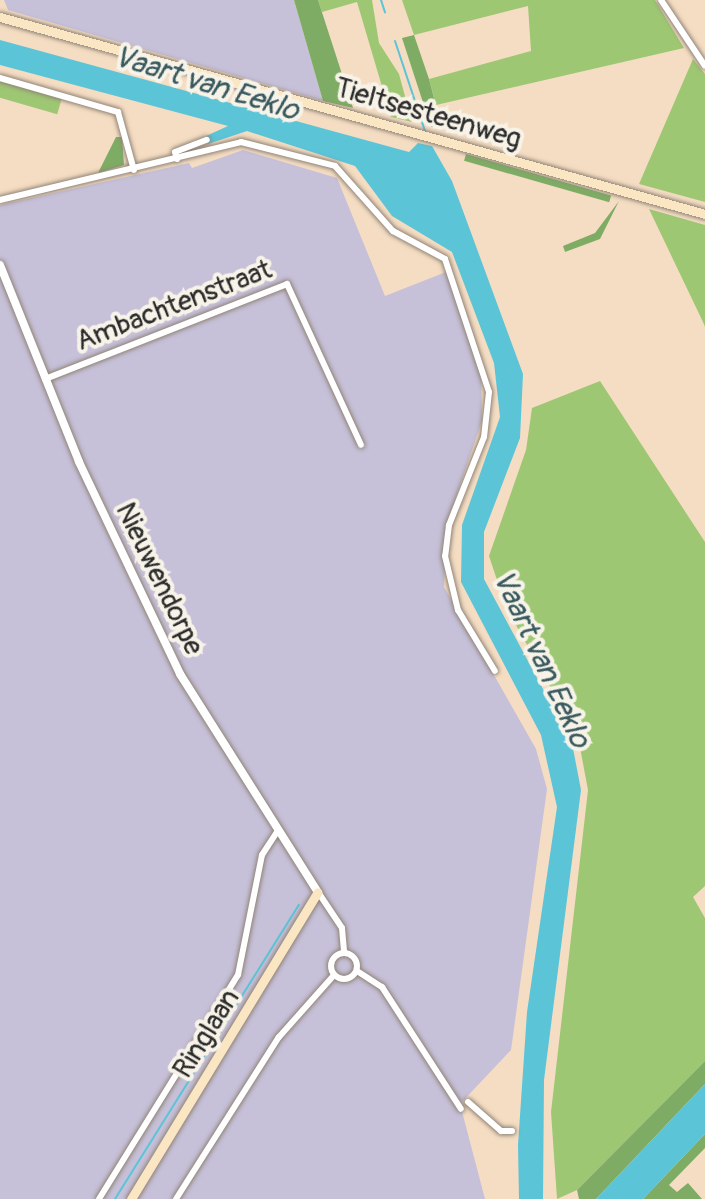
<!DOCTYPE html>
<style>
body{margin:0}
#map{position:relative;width:705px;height:1199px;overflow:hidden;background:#f5ddc3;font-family:Pangolin,sans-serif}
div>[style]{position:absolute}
.industrial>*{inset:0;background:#c6c0d9}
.green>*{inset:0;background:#9ec773;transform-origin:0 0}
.forest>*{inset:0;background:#7eac65;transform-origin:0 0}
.water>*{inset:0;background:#5bc4d7}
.stream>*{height:2px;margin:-1px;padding:0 1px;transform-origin:1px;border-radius:1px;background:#5bc4d7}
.roads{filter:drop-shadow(0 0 2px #908477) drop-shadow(0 0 2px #908477)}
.minor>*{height:6px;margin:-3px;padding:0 3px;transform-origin:3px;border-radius:3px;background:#fff}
.minor>.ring{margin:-3px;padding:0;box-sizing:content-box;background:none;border:6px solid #fff;border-radius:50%}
.tertiary>*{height:8px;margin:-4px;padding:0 4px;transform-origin:4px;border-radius:4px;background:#fff}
.secondary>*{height:9px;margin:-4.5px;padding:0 4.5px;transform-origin:4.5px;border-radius:4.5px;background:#fbe6c3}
span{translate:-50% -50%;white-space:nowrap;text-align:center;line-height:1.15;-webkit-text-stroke:8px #f7f3e8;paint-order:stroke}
.street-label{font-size:28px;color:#2b2b2b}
.water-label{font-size:30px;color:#39595f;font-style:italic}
</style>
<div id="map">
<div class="industrial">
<i style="clip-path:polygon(4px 0,294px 0,323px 101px,8px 10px)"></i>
<i style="clip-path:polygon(243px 150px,337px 178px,385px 296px,446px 272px,481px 367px,482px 421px,447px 523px,444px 587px,536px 749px,547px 789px,511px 1050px,460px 1104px,485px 1199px,0 1199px,0 205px,189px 163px,192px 168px)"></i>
</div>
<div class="green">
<i style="clip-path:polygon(318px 0,372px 0,379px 43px,399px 74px,412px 122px,391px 117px,357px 2px,322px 12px)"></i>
<i style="clip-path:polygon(402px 0,655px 0,684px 48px,436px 105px,429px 79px,531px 51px,528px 6px,414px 35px)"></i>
<i style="clip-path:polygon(693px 59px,705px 74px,705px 202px,639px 184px)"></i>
<i style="left:0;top:78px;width:65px;height:19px;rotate:16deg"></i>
<i style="clip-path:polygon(649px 209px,705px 225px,705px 327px,703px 322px)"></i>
<i style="clip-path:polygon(600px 381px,705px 542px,705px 886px,693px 897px,705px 918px,705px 1061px,577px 1190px,557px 1199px,551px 1112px,588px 790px,578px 737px,506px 607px,489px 556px,526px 450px,532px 408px)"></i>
</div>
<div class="forest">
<i style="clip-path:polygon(294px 0,318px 0,353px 108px,323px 101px)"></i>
<i style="clip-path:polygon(414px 35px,429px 79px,441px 125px,431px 127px,402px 38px)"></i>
<i style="clip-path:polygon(116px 137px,122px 137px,124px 165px,98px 173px)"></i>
<i style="left:466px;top:154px;width:151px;height:7px;rotate:16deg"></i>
<i style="clip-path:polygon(619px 201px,600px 239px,565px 252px,563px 246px,595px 233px)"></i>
<i style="clip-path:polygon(705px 1061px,705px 1084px,596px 1199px,579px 1199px,577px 1190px)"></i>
<i style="clip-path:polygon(705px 1134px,705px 1148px,669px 1185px,677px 1192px,688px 1183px,702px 1199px,643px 1199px)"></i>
</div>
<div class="water">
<i style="clip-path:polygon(0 40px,409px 152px,418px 143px,432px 146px,452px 181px,523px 374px,520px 438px,484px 532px,484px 579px,572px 743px,581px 790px,544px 1080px,543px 1199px,519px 1199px,518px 1145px,527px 1012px,557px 807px,541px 735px,461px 582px,462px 525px,500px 417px,494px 363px,452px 252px,392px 216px,355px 166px,247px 131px,208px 144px,206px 136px,228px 126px,0 65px)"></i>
<i style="clip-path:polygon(705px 1084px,705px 1134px,643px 1199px,596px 1199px)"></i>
</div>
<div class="stream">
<i style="left:381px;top:0;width:13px;rotate:72deg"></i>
<i style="left:395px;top:41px;width:95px;rotate:71.6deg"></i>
<i style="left:115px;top:1199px;width:347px;rotate:-58deg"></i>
</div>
<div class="roads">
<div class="minor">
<i style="left:661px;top:0;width:79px;rotate:56.3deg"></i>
<i style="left:0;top:78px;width:123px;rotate:16.1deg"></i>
<i style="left:118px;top:112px;width:60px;rotate:74.6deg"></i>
<i style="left:177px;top:159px;width:7px;rotate:-106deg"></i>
<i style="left:175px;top:152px;width:34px;rotate:-21deg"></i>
<i style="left:0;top:200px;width:248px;rotate:-13.5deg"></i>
<i style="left:241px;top:142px;width:97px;rotate:14.3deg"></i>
<i style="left:335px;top:166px;width:87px;rotate:48.3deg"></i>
<i style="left:393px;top:231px;width:59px;rotate:28.3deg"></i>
<i style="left:445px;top:259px;width:140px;rotate:71.7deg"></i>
<i style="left:489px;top:392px;width:45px;rotate:96.3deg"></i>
<i style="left:484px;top:437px;width:95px;rotate:111.7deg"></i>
<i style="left:449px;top:525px;width:31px;rotate:97deg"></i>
<i style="left:445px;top:556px;width:56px;rotate:76.5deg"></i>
<i style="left:458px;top:610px;width:71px;rotate:58.8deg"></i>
<i style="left:45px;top:379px;width:260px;rotate:-21.4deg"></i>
<i style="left:287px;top:284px;width:177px;rotate:65.3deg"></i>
<i style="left:318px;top:892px;width:43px;rotate:56.3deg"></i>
<i style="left:342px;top:928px;width:25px;rotate:85deg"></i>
<i class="ring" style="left:331px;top:953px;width:20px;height:20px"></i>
<i style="left:357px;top:971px;width:30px;rotate:33deg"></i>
<i style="left:382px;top:987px;width:145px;rotate:57.1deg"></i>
<i style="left:468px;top:1102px;width:44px;rotate:41.3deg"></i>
<i style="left:501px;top:1131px;width:11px"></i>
<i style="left:99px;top:1199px;width:264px;rotate:-58.2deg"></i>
<i style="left:238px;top:975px;width:122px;rotate:-78.7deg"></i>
<i style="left:262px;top:855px;width:27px;rotate:-57deg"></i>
<i style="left:176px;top:1199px;width:192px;rotate:-57.6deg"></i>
<i style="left:279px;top:1037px;width:83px;rotate:-48.4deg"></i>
</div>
<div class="tertiary">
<i style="left:0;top:265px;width:212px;rotate:68.1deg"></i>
<i style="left:79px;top:462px;width:235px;rotate:64.5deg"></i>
<i style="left:180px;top:674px;width:258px;rotate:57.7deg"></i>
</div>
<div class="secondary">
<i style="left:0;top:17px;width:732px;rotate:15.61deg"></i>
<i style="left:131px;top:1199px;width:359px;rotate:-58.7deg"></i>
</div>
</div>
<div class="street-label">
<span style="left:428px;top:114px;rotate:16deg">Tieltsesteenweg</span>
<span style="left:174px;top:306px;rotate:-21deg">Ambachtenstraat</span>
<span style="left:159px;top:579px;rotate:64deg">Nieuwendorpe</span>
<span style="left:207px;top:1034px;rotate:-58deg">Ringlaan</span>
</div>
<div class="water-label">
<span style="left:206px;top:84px;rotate:17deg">Vaart van Eeklo</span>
<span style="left:541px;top:659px;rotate:65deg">Vaart van Eeklo</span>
</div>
</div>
